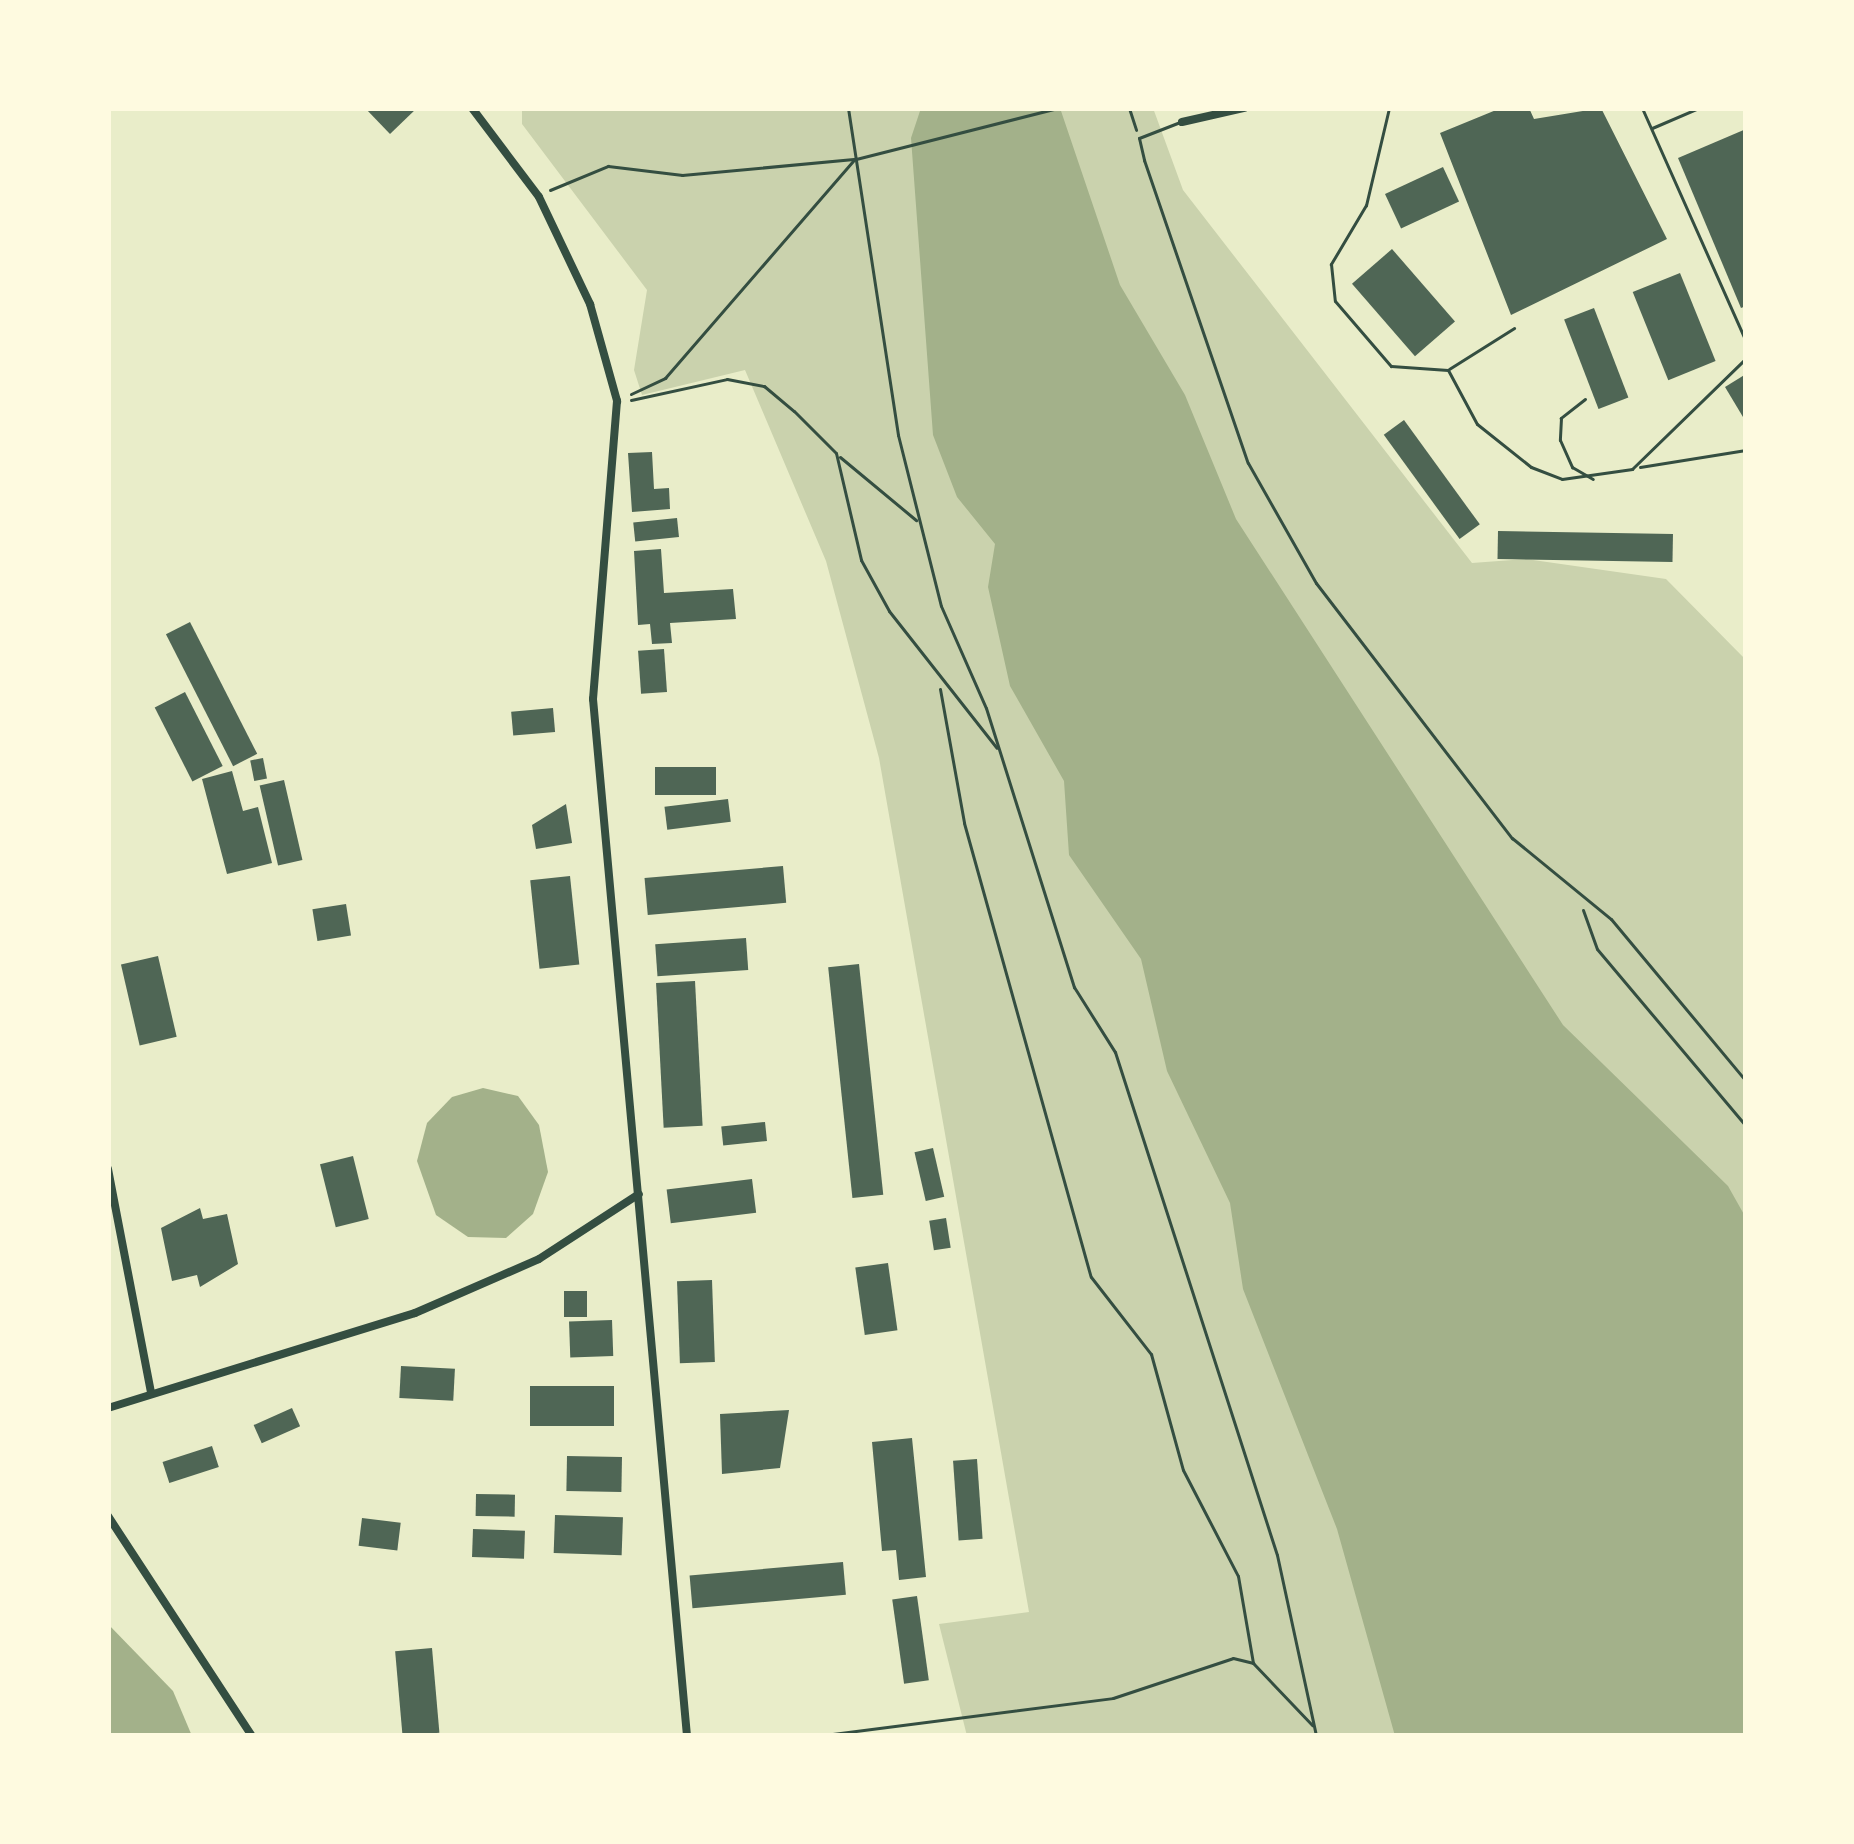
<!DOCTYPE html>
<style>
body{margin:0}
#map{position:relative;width:1854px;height:1844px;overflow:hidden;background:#e9edc9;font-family:"Noto Sans",sans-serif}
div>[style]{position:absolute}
.green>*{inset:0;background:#cad2ad}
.water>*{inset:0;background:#a3b18a}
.building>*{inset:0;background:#4f6655;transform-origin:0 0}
.path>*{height:3px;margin:-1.5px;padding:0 1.5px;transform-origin:1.5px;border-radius:1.5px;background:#344e41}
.service>*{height:3px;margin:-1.5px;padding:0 1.5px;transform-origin:1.5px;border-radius:1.5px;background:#344e41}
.minor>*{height:8px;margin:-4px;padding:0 4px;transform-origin:4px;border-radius:4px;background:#344e41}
span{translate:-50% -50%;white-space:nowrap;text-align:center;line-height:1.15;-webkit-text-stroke:9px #fefae0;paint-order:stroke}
.frame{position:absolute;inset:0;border:111px solid #fefae0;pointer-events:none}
</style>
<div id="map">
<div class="green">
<i style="clip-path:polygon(522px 108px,1153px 108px,1183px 190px,1472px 563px,1526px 559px,1666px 579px,1746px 660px,1746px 1736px,967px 1736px,939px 1624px,1029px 1612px,879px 758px,826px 561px,745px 370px,642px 395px,634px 370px,647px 290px,522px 124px)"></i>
</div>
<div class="water">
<i style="clip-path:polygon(921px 108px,1060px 108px,1120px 285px,1185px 395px,1236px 519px,1563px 1025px,1728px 1186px,1746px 1218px,1746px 1736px,1395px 1736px,1337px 1529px,1243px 1289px,1230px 1203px,1167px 1071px,1141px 959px,1069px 855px,1064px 781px,1010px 686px,988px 587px,995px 544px,957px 497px,933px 435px,911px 138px)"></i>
<i style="clip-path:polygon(483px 1088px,518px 1096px,539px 1125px,548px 1172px,533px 1214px,506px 1238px,468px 1237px,436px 1215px,417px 1161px,427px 1123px,452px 1097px)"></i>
<i style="clip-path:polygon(108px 1624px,173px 1691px,192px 1736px,108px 1736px)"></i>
</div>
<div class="building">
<i style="clip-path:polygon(365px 108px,417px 108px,390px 134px)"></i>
<i style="clip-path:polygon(1501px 108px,1529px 108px,1534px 119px,1601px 108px,1667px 239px,1511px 315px,1440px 133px)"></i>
<i style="clip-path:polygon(1746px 129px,1746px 306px,1741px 308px,1678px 158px)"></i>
<i style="left:1443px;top:167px;width:38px;height:64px;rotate:65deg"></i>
<i style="left:1392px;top:249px;width:96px;height:53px;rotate:49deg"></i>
<i style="left:1680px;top:273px;width:95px;height:51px;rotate:68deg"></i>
<i style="left:1594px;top:308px;width:96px;height:32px;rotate:69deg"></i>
<i style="clip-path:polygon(1746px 374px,1746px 422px,1725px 387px)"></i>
<i style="left:1404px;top:420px;width:129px;height:25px;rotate:54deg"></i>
<i style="clip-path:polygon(652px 452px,654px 489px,669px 488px,670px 509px,632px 512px,628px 453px)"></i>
<i style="left:677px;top:518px;width:19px;height:44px;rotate:84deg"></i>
<i style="left:1498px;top:531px;width:175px;height:28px;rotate:1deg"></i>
<i style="clip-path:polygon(661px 549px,664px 593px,733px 589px,736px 619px,670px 623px,672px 643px,652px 644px,650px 624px,638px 625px,634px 551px)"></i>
<i style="left:190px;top:622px;width:148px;height:27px;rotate:63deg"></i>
<i style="left:664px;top:649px;width:43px;height:26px;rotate:86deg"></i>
<i style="left:185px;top:692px;width:83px;height:34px;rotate:63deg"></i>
<i style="left:553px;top:708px;width:24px;height:42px;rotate:85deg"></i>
<i style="left:263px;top:758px;width:21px;height:13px;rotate:79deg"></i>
<i style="left:716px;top:767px;width:28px;height:61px;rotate:90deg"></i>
<i style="clip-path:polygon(232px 771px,243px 811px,258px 807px,272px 863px,227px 874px,202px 779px)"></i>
<i style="left:284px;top:780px;width:82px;height:25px;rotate:77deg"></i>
<i style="left:728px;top:799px;width:23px;height:64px;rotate:83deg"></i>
<i style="clip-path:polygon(566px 804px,572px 843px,536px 849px,532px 825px)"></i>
<i style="left:783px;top:866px;width:37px;height:139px;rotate:85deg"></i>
<i style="left:570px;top:876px;width:89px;height:40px;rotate:84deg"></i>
<i style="left:346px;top:904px;width:32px;height:34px;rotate:81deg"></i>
<i style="left:746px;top:938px;width:32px;height:91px;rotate:86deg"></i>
<i style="left:158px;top:956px;width:83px;height:38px;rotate:77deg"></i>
<i style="left:859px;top:964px;width:232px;height:31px;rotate:84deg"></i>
<i style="left:695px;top:981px;width:145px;height:39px;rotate:87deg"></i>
<i style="left:765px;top:1122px;width:19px;height:44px;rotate:84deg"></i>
<i style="left:933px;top:1148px;width:50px;height:19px;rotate:77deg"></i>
<i style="left:353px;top:1156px;width:65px;height:34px;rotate:76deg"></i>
<i style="left:752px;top:1179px;width:34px;height:86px;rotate:83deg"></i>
<i style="clip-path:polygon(200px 1208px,203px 1219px,227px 1214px,238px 1264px,200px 1287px,197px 1275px,172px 1281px,161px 1228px)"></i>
<i style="left:946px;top:1218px;width:30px;height:17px;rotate:81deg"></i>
<i style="left:888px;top:1263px;width:68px;height:33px;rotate:82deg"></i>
<i style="left:712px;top:1280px;width:82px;height:35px;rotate:88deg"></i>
<i style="left:587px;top:1291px;width:26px;height:23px;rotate:90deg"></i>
<i style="left:612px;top:1320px;width:36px;height:43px;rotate:88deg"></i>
<i style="left:401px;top:1366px;width:54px;height:32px;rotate:3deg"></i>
<i style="left:530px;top:1386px;width:84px;height:40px"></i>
<i style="left:292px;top:1408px;width:20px;height:42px;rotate:66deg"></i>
<i style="clip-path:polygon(789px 1410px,780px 1468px,722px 1474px,720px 1414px)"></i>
<i style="clip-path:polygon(912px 1438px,926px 1577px,899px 1580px,896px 1550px,882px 1551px,872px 1442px)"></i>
<i style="left:212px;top:1446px;width:22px;height:52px;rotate:72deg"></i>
<i style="left:567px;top:1456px;width:55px;height:35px;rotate:1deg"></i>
<i style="left:977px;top:1459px;width:80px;height:24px;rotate:86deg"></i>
<i style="left:476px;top:1494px;width:39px;height:22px;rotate:1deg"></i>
<i style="left:555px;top:1515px;width:68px;height:38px;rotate:2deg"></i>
<i style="left:362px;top:1518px;width:39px;height:28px;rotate:7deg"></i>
<i style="left:473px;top:1529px;width:52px;height:28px;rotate:2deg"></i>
<i style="left:843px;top:1562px;width:33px;height:154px;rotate:85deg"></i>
<i style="left:917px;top:1596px;width:85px;height:25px;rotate:82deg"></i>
<i style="left:432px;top:1648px;width:85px;height:37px;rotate:85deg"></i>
</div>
<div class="path">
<i style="left:848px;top:108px;width:331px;rotate:81.3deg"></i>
<i style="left:898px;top:435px;width:176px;rotate:75.9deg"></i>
<i style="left:941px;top:606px;width:111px;rotate:66.2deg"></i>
<i style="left:986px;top:708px;width:293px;rotate:72.5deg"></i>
<i style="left:1074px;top:987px;width:77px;rotate:57.8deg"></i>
<i style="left:1115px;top:1052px;width:528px;rotate:72.15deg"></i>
<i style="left:1277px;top:1555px;width:185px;rotate:77.8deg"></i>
<i style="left:1129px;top:108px;width:23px;rotate:72deg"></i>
<i style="left:550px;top:190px;width:63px;rotate:-22.5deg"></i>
<i style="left:608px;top:166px;width:75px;rotate:6.9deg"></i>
<i style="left:682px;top:175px;width:175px;rotate:-5.3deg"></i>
<i style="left:856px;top:159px;width:207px;rotate:-14.2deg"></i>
<i style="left:631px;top:394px;width:38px;rotate:-25deg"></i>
<i style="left:665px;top:378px;width:289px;rotate:-49.1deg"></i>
<i style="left:631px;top:400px;width:98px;rotate:-12.3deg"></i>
<i style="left:727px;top:379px;width:38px;rotate:11deg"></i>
<i style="left:764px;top:386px;width:39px;rotate:40deg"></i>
<i style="left:794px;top:411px;width:59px;rotate:45deg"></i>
<i style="left:836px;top:453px;width:110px;rotate:76.8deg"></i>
<i style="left:861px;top:560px;width:58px;rotate:61.2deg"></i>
<i style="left:889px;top:611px;width:174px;rotate:51.8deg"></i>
<i style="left:840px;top:457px;width:99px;rotate:39.7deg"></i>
<i style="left:940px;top:689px;width:136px;rotate:79.8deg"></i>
<i style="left:964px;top:823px;width:471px;rotate:74.4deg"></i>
<i style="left:1091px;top:1277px;width:98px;rotate:52.1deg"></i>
<i style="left:1151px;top:1354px;width:120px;rotate:74.6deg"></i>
<i style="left:1183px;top:1470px;width:119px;rotate:62.6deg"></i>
<i style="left:1238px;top:1576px;width:88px;rotate:80.2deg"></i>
<i style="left:1583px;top:910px;width:41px;rotate:70.3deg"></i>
<i style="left:1597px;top:949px;width:231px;rotate:49.9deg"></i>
<i style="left:817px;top:1736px;width:298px;rotate:-7.3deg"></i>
<i style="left:1113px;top:1698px;width:126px;rotate:-18.4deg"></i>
<i style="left:1233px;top:1658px;width:21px;rotate:14deg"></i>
<i style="left:1253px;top:1663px;width:86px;rotate:46.4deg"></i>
</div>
<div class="service">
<i style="left:1389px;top:108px;width:100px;rotate:103.3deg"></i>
<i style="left:1366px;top:205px;width:69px;rotate:120.7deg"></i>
<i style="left:1331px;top:264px;width:37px;rotate:84deg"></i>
<i style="left:1335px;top:301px;width:86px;rotate:49.3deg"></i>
<i style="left:1391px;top:366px;width:57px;rotate:4deg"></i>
<i style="left:1448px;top:370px;width:61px;rotate:61.8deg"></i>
<i style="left:1477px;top:424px;width:69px;rotate:38.5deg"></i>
<i style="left:1531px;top:467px;width:33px;rotate:21deg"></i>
<i style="left:1562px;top:479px;width:71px;rotate:-8.1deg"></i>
<i style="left:1632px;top:469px;width:159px;rotate:-44.2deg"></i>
<i style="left:1642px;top:108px;width:256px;rotate:66deg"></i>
<i style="left:1180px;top:122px;width:44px;rotate:158.7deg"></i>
<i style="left:1139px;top:138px;width:23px;rotate:77deg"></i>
<i style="left:1144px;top:160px;width:320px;rotate:71.1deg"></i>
<i style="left:1248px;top:463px;width:138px;rotate:60.5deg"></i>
<i style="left:1316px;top:583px;width:322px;rotate:52.5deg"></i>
<i style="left:1512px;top:838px;width:128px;rotate:39.3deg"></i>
<i style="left:1611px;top:919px;width:211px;rotate:50.2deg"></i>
<i style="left:1652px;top:128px;width:51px;rotate:-23.1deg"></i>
<i style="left:1449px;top:369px;width:77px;rotate:-32.2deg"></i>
<i style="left:1585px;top:399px;width:31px;rotate:142deg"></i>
<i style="left:1561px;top:418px;width:22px;rotate:93deg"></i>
<i style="left:1560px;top:440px;width:30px;rotate:66deg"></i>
<i style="left:1572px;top:467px;width:24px;rotate:30deg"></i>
<i style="left:1640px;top:467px;width:107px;rotate:-9.1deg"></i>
</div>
<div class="minor">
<i style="left:472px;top:108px;width:111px;rotate:53deg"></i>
<i style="left:539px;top:197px;width:119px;rotate:64.5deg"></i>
<i style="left:590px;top:304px;width:101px;rotate:74.4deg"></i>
<i style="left:617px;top:401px;width:299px;rotate:94.6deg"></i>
<i style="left:593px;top:699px;width:1041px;rotate:84.82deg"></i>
<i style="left:1182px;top:122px;width:64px;rotate:-12.7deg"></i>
<i style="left:108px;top:1169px;width:227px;rotate:79.1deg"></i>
<i style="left:108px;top:1408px;width:321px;rotate:-17.2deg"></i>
<i style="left:415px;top:1313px;width:135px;rotate:-23.5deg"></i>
<i style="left:539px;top:1259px;width:119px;rotate:-33deg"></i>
<i style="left:108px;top:1516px;width:263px;rotate:56.8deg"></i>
</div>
<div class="frame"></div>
</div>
